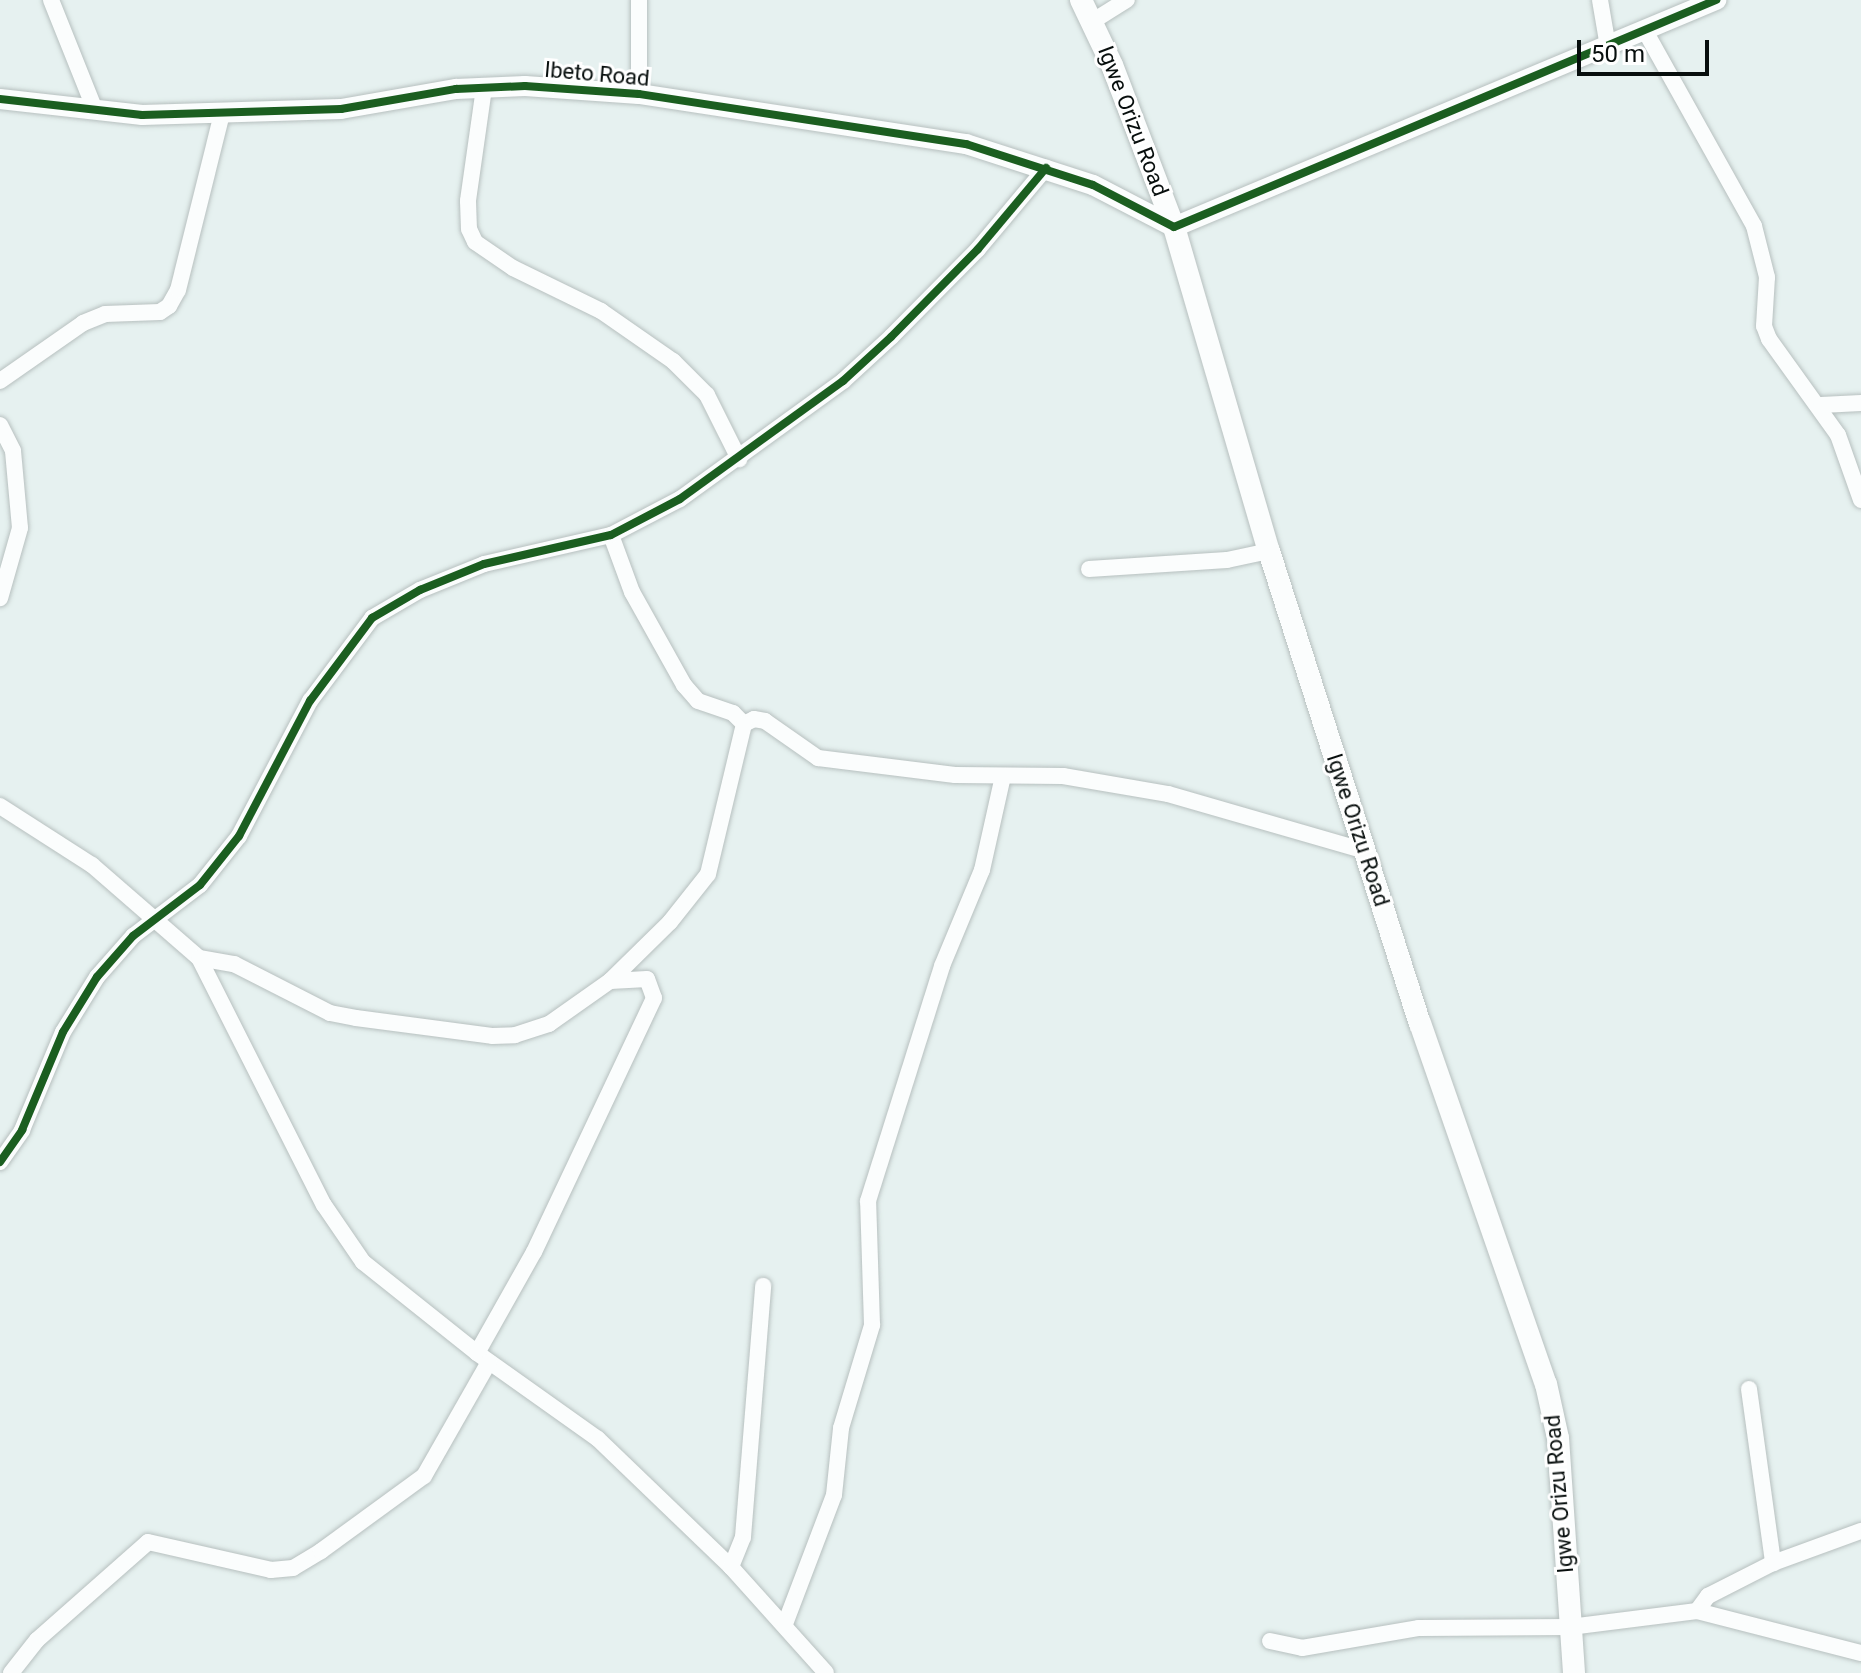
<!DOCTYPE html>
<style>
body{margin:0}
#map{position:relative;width:1861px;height:1673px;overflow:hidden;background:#e6f1f0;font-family:Roboto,sans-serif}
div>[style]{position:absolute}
.roads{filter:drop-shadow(0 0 2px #b7c0bf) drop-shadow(0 0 2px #b7c0bf)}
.minor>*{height:16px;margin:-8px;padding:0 8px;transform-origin:8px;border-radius:8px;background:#fbfdfd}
.tertiary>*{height:20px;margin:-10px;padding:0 10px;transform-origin:10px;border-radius:10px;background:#fbfdfd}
.secondary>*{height:22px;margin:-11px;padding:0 11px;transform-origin:11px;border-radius:11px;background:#fbfdfd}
.cycleway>*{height:8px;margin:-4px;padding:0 4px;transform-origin:4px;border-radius:4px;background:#1b5e20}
span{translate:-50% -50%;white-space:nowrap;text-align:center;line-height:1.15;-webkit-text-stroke:6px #fff;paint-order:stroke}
.street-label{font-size:22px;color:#070e0d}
.scale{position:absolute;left:1577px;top:40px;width:132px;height:36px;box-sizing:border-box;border:4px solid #070e0d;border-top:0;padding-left:10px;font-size:24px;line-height:28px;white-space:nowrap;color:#070e0d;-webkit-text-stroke:6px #fff;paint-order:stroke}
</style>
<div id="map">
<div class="roads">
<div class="minor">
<i style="left:51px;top:0;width:118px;rotate:68.2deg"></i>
<i style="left:639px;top:0;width:94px;rotate:90deg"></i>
<i style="left:1600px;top:0;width:48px;rotate:80.3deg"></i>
<i style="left:1093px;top:21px;width:40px;rotate:-32deg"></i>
<i style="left:1644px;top:29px;width:226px;rotate:60.8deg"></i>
<i style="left:1754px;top:226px;width:53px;rotate:75.7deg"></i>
<i style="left:1767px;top:277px;width:49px;rotate:93.5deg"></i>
<i style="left:1764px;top:326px;width:14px;rotate:69deg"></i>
<i style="left:1769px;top:339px;width:118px;rotate:54.3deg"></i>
<i style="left:1838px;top:435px;width:69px;rotate:70.5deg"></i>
<i style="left:484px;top:88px;width:114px;rotate:98.1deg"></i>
<i style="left:468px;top:201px;width:28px;rotate:88deg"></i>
<i style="left:469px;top:229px;width:14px;rotate:65deg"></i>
<i style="left:475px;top:242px;width:46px;rotate:34.4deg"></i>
<i style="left:513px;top:268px;width:98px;rotate:26deg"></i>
<i style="left:601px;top:311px;width:88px;rotate:34.8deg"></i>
<i style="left:673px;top:361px;width:48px;rotate:45deg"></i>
<i style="left:707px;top:395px;width:72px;rotate:63.4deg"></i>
<i style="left:0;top:381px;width:101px;rotate:-34.9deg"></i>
<i style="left:83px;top:323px;width:24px;rotate:-22deg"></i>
<i style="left:105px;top:314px;width:55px;rotate:-2.1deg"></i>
<i style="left:160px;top:312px;width:11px;rotate:-34deg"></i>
<i style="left:169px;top:306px;width:18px;rotate:-61deg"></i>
<i style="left:178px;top:290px;width:182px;rotate:-76deg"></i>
<i style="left:1821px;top:405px;width:40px;rotate:-2.9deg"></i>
<i style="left:0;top:425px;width:29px;rotate:63deg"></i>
<i style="left:13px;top:451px;width:77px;rotate:84.8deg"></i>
<i style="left:20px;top:528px;width:73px;rotate:105.9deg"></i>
<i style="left:611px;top:535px;width:61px;rotate:69.8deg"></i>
<i style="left:632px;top:592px;width:107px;rotate:60.8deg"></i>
<i style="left:684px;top:685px;width:21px;rotate:49deg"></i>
<i style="left:698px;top:701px;width:37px;rotate:19deg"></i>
<i style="left:733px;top:713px;width:16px;rotate:45deg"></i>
<i style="left:1089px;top:569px;width:138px;rotate:-3.7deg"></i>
<i style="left:1227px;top:560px;width:43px;rotate:-12.1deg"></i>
<i style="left:744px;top:724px;width:11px;rotate:-27deg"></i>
<i style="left:754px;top:719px;width:11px;rotate:10deg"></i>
<i style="left:765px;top:721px;width:65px;rotate:34.9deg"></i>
<i style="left:818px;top:758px;width:138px;rotate:7.1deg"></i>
<i style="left:955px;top:775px;width:108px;rotate:0.5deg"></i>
<i style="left:1063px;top:776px;width:107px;rotate:9.7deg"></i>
<i style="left:1168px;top:794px;width:205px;rotate:16.1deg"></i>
<i style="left:0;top:806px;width:109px;rotate:32.7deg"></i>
<i style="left:92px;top:865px;width:142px;rotate:41deg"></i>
<i style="left:199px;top:958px;width:277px;rotate:63.2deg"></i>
<i style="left:324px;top:1205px;width:69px;rotate:55.6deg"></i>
<i style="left:363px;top:1262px;width:146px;rotate:38.6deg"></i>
<i style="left:477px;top:1353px;width:148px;rotate:35.4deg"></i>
<i style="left:598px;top:1439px;width:185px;rotate:43.9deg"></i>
<i style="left:731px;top:1567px;width:142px;rotate:48.1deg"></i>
<i style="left:199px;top:958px;width:36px;rotate:10deg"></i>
<i style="left:234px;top:964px;width:108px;rotate:27deg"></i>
<i style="left:330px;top:1013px;width:26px;rotate:11deg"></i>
<i style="left:356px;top:1018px;width:137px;rotate:7.5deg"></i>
<i style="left:492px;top:1036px;width:23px;rotate:-2deg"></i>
<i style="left:515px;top:1035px;width:36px;rotate:-18deg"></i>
<i style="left:549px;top:1024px;width:75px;rotate:-35.2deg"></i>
<i style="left:610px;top:981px;width:84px;rotate:-44.5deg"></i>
<i style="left:670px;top:922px;width:61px;rotate:-51.6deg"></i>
<i style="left:708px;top:874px;width:154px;rotate:-76.5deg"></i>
<i style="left:0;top:1162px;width:39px;rotate:-55deg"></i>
<i style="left:22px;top:1130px;width:106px;rotate:-67.3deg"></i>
<i style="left:63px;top:1032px;width:65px;rotate:-58.3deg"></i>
<i style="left:97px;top:977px;width:55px;rotate:-48.7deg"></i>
<i style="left:133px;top:936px;width:84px;rotate:-37.3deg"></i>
<i style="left:200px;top:885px;width:63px;rotate:-51.5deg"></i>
<i style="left:239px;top:836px;width:153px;rotate:-62.3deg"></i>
<i style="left:310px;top:701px;width:104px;rotate:-53.2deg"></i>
<i style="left:372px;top:618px;width:56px;rotate:-30.3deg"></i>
<i style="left:420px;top:590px;width:69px;rotate:-22.1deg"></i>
<i style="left:484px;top:564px;width:130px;rotate:-12.9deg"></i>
<i style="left:611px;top:535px;width:78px;rotate:-27.6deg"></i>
<i style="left:680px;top:499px;width:201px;rotate:-35.9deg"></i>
<i style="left:843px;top:381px;width:65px;rotate:-42.5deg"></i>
<i style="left:891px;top:337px;width:124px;rotate:-45.3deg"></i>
<i style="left:978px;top:249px;width:106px;rotate:-50deg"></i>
<i style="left:477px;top:1353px;width:116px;rotate:-60.6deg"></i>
<i style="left:534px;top:1252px;width:281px;rotate:-64.7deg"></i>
<i style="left:654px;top:998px;width:20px;rotate:-110deg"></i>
<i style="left:647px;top:979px;width:37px;rotate:177deg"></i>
<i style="left:1749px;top:1389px;width:176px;rotate:82.1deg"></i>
<i style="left:731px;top:1567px;width:32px;rotate:-68deg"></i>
<i style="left:743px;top:1537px;width:252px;rotate:-85.4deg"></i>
<i style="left:1697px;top:1611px;width:19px;rotate:-54deg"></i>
<i style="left:1708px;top:1596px;width:73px;rotate:-26.9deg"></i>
<i style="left:1773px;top:1563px;width:94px;rotate:-20deg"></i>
<i style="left:785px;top:1624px;width:138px;rotate:-69.2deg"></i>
<i style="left:834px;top:1495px;width:67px;rotate:-84deg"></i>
<i style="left:841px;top:1428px;width:108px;rotate:-73.2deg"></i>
<i style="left:872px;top:1325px;width:124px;rotate:-91.8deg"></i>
<i style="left:868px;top:1201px;width:246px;rotate:-72.5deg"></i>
<i style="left:942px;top:966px;width:104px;rotate:-67.4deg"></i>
<i style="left:982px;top:870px;width:96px;rotate:-77.4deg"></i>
<i style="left:1270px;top:1641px;width:33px;rotate:12deg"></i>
<i style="left:1302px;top:1648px;width:119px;rotate:-9.7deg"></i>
<i style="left:1419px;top:1628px;width:151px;rotate:-0.4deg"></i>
<i style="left:1570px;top:1627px;width:128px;rotate:-7.2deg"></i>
<i style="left:1697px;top:1611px;width:169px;rotate:14.4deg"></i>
<i style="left:11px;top:1673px;width:42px;rotate:-51.8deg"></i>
<i style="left:37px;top:1640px;width:148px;rotate:-41.4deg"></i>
<i style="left:148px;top:1542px;width:126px;rotate:12.8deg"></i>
<i style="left:271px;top:1570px;width:22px;rotate:-5deg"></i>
<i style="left:293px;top:1568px;width:33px;rotate:-31deg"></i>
<i style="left:321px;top:1551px;width:127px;rotate:-36.1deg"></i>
<i style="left:424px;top:1476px;width:131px;rotate:-60.3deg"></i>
</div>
<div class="tertiary">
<i style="left:0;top:99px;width:143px;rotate:6.4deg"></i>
<i style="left:142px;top:115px;width:199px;rotate:-1.7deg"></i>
<i style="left:341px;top:109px;width:117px;rotate:-9.9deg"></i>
<i style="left:456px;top:89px;width:69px;rotate:-2.5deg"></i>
<i style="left:525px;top:86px;width:114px;rotate:4deg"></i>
<i style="left:639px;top:94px;width:331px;rotate:8.7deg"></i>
<i style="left:966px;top:144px;width:133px;rotate:17.9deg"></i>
<i style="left:1093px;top:185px;width:91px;rotate:27.4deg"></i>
<i style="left:1174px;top:227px;width:588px;rotate:-22.72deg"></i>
</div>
<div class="secondary">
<i style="left:1081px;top:0;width:72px;rotate:64.5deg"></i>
<i style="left:1112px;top:65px;width:173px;rotate:69.1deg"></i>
<i style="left:1174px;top:227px;width:338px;rotate:73.7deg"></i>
<i style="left:1269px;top:551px;width:496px;rotate:72.3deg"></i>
<i style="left:1420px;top:1023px;width:382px;rotate:70.8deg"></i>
<i style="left:1546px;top:1384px;width:55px;rotate:77.5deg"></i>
<i style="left:1558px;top:1438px;width:236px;rotate:86.1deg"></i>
</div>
</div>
<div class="cycleway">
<i style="left:0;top:99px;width:143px;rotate:6.4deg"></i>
<i style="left:142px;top:115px;width:199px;rotate:-1.7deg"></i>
<i style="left:341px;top:109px;width:117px;rotate:-9.9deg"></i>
<i style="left:456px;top:89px;width:69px;rotate:-2.5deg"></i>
<i style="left:525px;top:86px;width:114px;rotate:4deg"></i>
<i style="left:639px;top:94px;width:331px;rotate:8.7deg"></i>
<i style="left:966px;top:144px;width:133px;rotate:17.9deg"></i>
<i style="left:1093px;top:185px;width:91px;rotate:27.4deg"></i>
<i style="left:1174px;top:227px;width:588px;rotate:-22.72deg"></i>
<i style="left:0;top:1162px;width:39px;rotate:-55deg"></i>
<i style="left:22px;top:1130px;width:106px;rotate:-67.3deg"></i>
<i style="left:63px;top:1032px;width:65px;rotate:-58.3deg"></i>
<i style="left:97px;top:977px;width:55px;rotate:-48.7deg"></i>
<i style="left:133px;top:936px;width:84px;rotate:-37.3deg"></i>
<i style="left:200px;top:885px;width:63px;rotate:-51.5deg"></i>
<i style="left:239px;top:836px;width:153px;rotate:-62.3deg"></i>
<i style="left:310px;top:701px;width:104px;rotate:-53.2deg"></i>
<i style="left:372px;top:618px;width:56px;rotate:-30.3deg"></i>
<i style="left:420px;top:590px;width:69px;rotate:-22.1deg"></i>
<i style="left:484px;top:564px;width:130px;rotate:-12.9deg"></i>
<i style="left:611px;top:535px;width:78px;rotate:-27.6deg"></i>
<i style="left:680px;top:499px;width:201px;rotate:-35.9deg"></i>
<i style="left:843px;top:381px;width:65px;rotate:-42.5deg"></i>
<i style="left:891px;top:337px;width:124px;rotate:-45.3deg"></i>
<i style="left:978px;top:249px;width:106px;rotate:-50deg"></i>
</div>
<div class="street-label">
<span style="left:597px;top:74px;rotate:5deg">Ibeto Road</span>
<span style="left:1133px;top:121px;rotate:69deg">Igwe Orizu Road</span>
<span style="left:1358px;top:830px;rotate:72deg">Igwe Orizu Road</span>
<span style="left:1559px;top:1494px;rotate:-95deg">Igwe Orizu Road</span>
</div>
<div class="scale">50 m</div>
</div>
